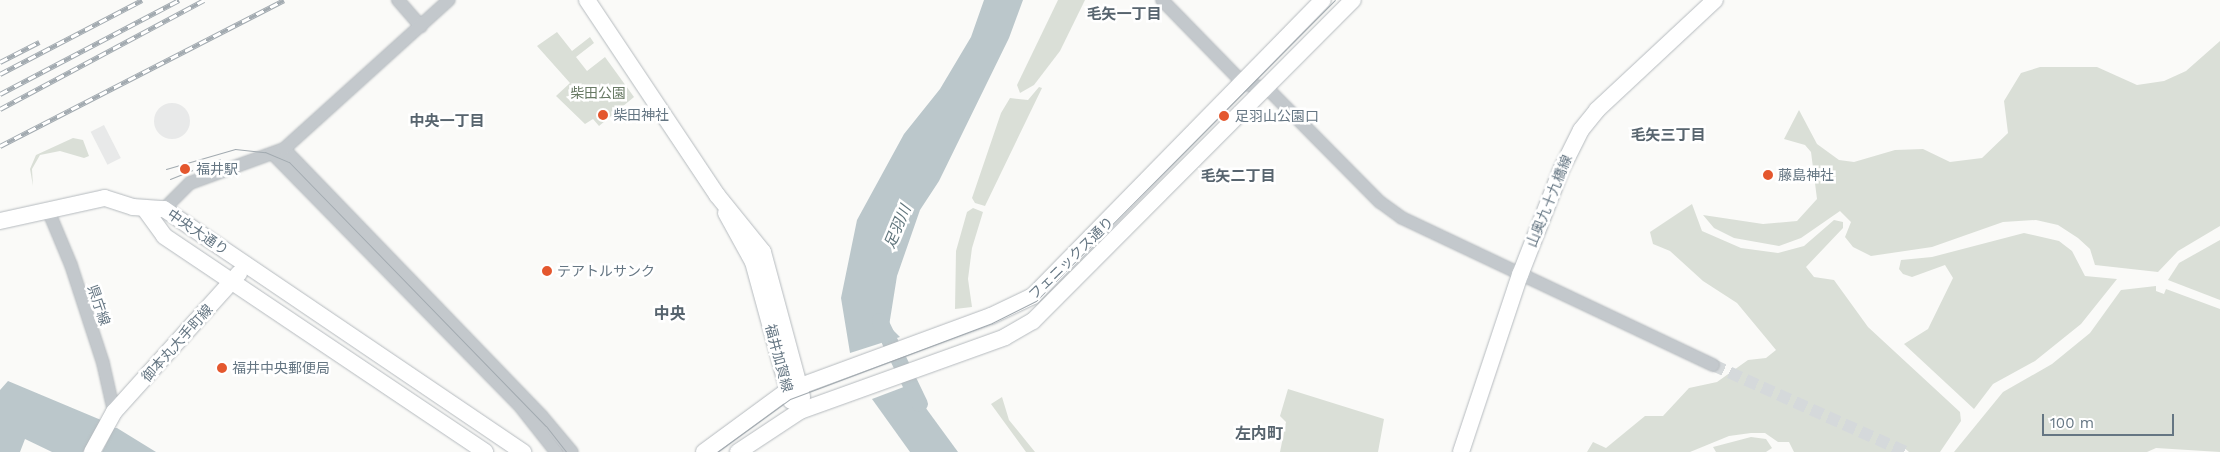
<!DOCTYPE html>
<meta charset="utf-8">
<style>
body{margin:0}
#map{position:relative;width:2220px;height:452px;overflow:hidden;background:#fafaf8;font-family:"Work Sans","Noto Sans JP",sans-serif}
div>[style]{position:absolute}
.built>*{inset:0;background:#e8e9e9;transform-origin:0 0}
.round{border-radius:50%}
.green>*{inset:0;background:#dadfd7}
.water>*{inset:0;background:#bbc7cb}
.river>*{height:16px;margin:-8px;padding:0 8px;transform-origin:8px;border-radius:8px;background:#bbc7cb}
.minor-tunnel>*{height:12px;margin-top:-6px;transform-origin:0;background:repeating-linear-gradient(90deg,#d5d9db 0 12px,transparent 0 18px)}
.roads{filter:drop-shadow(0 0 1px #b5babe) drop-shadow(0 0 1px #b5babe)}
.minor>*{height:12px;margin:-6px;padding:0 6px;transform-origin:6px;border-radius:6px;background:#c3c8cc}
.major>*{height:16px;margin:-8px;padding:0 8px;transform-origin:8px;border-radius:8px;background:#fff}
.tram>*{height:1px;margin:-0.5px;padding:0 0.5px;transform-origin:0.5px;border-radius:0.5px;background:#a2aab0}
.rail>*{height:4.5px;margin-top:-2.25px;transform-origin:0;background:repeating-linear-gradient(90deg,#fff 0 8px,#a2aab0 0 16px);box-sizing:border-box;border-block:1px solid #a2aab0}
.dots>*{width:14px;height:14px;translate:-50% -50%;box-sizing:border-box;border:2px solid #fff;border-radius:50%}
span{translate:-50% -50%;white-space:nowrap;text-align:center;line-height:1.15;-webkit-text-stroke:5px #fff;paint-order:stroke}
.park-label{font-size:14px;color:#687a64}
.poi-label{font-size:14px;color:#657683}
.left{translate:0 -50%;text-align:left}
.street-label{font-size:14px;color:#657683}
.neighbourhood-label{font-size:15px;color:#57646e;font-weight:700}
.water-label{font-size:15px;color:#60757c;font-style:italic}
.quarter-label{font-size:16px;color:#57646e;font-weight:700}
.scale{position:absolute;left:2042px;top:414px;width:132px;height:22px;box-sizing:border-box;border:2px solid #657683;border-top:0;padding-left:6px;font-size:15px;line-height:18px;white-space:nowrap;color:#657683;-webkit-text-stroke:4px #fff;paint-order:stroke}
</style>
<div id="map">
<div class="built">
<i class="round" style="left:154px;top:103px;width:36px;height:36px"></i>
<i style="left:104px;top:125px;width:37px;height:15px;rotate:63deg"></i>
</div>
<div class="green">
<i style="clip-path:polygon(1058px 0,1085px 0,1060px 51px,1034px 85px,1020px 93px,1017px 85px)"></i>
<i style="clip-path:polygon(557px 32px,572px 51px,590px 37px,594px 43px,576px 57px,587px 71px,605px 57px,634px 97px,599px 126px,593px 119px,585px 124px,556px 96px,570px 83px,537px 46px)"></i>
<i style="clip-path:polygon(2220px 41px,2220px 226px,2178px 251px,2158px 272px,2095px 265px,2090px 249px,2078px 238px,2058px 225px,2036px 220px,2003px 222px,1932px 247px,1871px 256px,1853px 247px,1845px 237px,1851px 222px,1840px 211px,1801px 238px,1779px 246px,1734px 238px,1714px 228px,1703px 215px,1763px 224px,1797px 221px,1817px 199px,1811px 152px,1805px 145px,1784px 139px,1799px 110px,1817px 144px,1839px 160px,1854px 162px,1895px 150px,1923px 149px,1950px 162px,1982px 158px,2008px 133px,2004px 101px,2021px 73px,2040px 67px,2097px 67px,2137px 85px,2164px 81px,2186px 71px)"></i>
<i style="clip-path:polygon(1039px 87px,1042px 88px,985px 206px,975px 203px,972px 198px,1001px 113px,1010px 98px,1028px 100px)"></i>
<i style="clip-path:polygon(73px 138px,83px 140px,89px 156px,84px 158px,60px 151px,40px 155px,32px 169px,33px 186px,30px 169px,36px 155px)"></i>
<i style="clip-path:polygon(1692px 204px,1702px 231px,1741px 248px,1778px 253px,1804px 246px,1834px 220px,1843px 222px,1843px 228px,1806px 267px,1814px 277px,1834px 280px,1868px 327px,1960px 412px,1961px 421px,1940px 452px,1909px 452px,1902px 446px,1897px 452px,1794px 452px,1789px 442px,1778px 442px,1765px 433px,1751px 433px,1729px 436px,1690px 452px,1587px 452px,1593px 442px,1606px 448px,1645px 416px,1663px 416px,1689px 388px,1717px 382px,1748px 360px,1766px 358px,1776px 350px,1737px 303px,1703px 281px,1670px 251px,1653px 244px,1650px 232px)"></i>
<i style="clip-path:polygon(973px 208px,983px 212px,972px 248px,968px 279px,972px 307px,955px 309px,956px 251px,967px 212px)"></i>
<i style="clip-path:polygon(2024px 233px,2059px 241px,2072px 251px,2085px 276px,2117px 279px,2081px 324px,2035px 361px,1993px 384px,1974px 409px,1904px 344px,1928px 329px,1953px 278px,1945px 265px,1912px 277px,1903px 274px,1899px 269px,1901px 260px,1932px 257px)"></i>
<i style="clip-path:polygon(2220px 240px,2220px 300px,2168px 280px,2179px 263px)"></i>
<i style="clip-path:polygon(2156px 286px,2156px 291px,2164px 294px,2166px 289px,2220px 309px,2220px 452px,2156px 448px,2147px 452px,1954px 452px,2003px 392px,2052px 364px,2090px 333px,2121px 290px)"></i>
<i style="clip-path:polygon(1288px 389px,1384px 419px,1378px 452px,1280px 452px,1286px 422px,1280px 416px)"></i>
<i style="clip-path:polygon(1002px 397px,1009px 420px,1035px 452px,1026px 452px,991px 404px)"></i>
<i style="clip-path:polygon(1751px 437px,1766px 439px,1772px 448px,1766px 452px,1716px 452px,1713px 447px)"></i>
</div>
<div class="water">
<i style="clip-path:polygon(984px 0,1023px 0,1009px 38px,939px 181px,920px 210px,897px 276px,889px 326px,900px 337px,850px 353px,841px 298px,857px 220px,904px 134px,940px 89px,971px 37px)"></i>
<i style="clip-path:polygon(8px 381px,101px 420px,83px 452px,52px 452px,25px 439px,20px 452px,0 452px,0 390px)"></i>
<i style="clip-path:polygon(909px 385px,958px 452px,910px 452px,872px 399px)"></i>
<i style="clip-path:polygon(114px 428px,117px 428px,156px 452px,102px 452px)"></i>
</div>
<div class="river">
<i style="left:880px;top:321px;width:92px;rotate:64.3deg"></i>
</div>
<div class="minor-tunnel">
<i style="left:1713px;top:365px;width:212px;rotate:24.3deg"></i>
</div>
<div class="roads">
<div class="minor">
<i style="left:398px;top:0;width:35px;rotate:49deg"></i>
<i style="left:1162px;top:0;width:117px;rotate:45.7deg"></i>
<i style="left:1244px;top:84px;width:23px;rotate:10deg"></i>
<i style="left:1267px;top:88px;width:161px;rotate:45.3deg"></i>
<i style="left:1380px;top:202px;width:27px;rotate:36deg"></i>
<i style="left:1402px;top:218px;width:344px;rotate:25.3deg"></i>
<i style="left:284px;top:149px;width:370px;rotate:46deg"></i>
<i style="left:541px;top:415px;width:48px;rotate:50deg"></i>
<i style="left:274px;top:155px;width:350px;rotate:45.6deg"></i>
<i style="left:519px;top:405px;width:60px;rotate:51.8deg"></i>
<i style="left:164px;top:209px;width:37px;rotate:-45deg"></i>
<i style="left:190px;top:183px;width:100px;rotate:-19.9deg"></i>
<i style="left:284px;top:149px;width:222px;rotate:-42.1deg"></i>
<i style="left:48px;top:210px;width:60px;rotate:67.3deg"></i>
<i style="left:71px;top:265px;width:103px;rotate:71.9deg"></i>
<i style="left:103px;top:363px;width:50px;rotate:77.3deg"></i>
</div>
<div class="major">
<i style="left:587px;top:0;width:234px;rotate:56.3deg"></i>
<i style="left:717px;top:195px;width:73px;rotate:51.1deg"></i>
<i style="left:763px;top:252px;width:150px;rotate:74.9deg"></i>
<i style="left:144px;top:208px;width:34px;rotate:54deg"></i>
<i style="left:164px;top:236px;width:387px;rotate:33.9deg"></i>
<i style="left:726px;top:213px;width:56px;rotate:61.1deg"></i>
<i style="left:753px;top:262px;width:144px;rotate:74.7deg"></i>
<i style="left:0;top:221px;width:107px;rotate:-12.4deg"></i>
<i style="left:105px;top:198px;width:29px;rotate:18deg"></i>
<i style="left:133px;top:207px;width:31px;rotate:4deg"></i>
<i style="left:164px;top:209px;width:434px;rotate:34.1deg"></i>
<i style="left:92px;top:452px;width:46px;rotate:-61.2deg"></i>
<i style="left:114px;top:412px;width:187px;rotate:-48deg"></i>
<i style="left:704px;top:452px;width:103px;rotate:-36.3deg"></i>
<i style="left:787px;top:391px;width:217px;rotate:-20.2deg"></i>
<i style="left:991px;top:316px;width:47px;rotate:-25.5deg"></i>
<i style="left:1033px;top:296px;width:414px;rotate:-45.6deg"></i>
<i style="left:738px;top:452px;width:74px;rotate:-33.5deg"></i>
<i style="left:800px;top:411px;width:218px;rotate:-19.8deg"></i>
<i style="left:1005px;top:337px;width:32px;rotate:-30deg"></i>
<i style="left:1033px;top:321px;width:453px;rotate:-45.1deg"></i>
<i style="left:1461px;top:452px;width:187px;rotate:-71.6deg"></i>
<i style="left:1520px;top:275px;width:115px;rotate:-68.6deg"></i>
<i style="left:1562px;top:168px;width:42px;rotate:-63.4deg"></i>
<i style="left:1581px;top:130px;width:26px;rotate:-51deg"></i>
<i style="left:1597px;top:110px;width:161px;rotate:-43deg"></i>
</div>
</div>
<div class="tram">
<i style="left:166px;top:169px;width:72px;rotate:-16.2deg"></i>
<i style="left:235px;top:149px;width:30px;rotate:6deg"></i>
<i style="left:265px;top:152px;width:26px;rotate:23deg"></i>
<i style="left:289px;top:162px;width:368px;rotate:45.8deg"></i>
<i style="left:546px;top:426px;width:33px;rotate:52deg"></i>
<i style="left:170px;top:179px;width:54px;rotate:-21.8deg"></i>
<i style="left:717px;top:452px;width:90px;rotate:-36deg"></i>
<i style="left:790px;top:399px;width:216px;rotate:-20.6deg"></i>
<i style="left:992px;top:323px;width:49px;rotate:-26.6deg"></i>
<i style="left:1036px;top:301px;width:424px;rotate:-45.2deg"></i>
</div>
<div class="rail">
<i style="left:0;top:62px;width:44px;rotate:-27.1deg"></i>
<i style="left:0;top:74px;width:160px;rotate:-27.5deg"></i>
<i style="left:0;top:94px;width:202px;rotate:-27.7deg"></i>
<i style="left:0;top:109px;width:231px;rotate:-28.1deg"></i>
<i style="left:0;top:146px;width:319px;rotate:-27.2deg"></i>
</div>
<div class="dots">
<i style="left:603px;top:115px;background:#e4572e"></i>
<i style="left:1224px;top:116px;background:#e4572e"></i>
<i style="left:185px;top:169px;background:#e4572e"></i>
<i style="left:1768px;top:175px;background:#e4572e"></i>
<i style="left:547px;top:271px;background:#e4572e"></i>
<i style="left:222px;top:368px;background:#e4572e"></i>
</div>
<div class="park-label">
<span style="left:598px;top:93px">柴田公園</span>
</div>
<div class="poi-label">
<span class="left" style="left:613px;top:115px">柴田神社</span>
<span class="left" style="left:1235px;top:116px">足羽山公園口</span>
<span class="left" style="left:196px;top:169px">福井駅</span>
<span class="left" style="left:1778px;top:175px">藤島神社</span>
<span class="left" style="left:557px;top:271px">テアトルサンク</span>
<span class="left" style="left:232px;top:368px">福井中央郵便局</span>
</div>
<div class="street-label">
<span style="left:1549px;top:201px;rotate:-68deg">山奥九十九橋線</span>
<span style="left:198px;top:232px;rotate:34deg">中央大通り</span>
<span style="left:1071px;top:258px;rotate:-44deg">フェニックス通り</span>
<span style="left:99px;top:305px;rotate:71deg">県庁線</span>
<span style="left:177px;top:343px;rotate:-48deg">御本丸大手町線</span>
<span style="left:779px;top:358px;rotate:75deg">福井加賀線</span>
</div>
<div class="neighbourhood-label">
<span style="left:1124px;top:15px">毛矢一丁目</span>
<span style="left:447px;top:122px">中央一丁目</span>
<span style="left:1668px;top:136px">毛矢三丁目</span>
<span style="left:1238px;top:177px">毛矢二丁目</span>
</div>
<div class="water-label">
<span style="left:898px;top:227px;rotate:-67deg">足羽川</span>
</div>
<div class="quarter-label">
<span style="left:670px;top:314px">中央</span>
<span style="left:1259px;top:434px">左内町</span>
</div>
<div class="scale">100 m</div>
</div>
